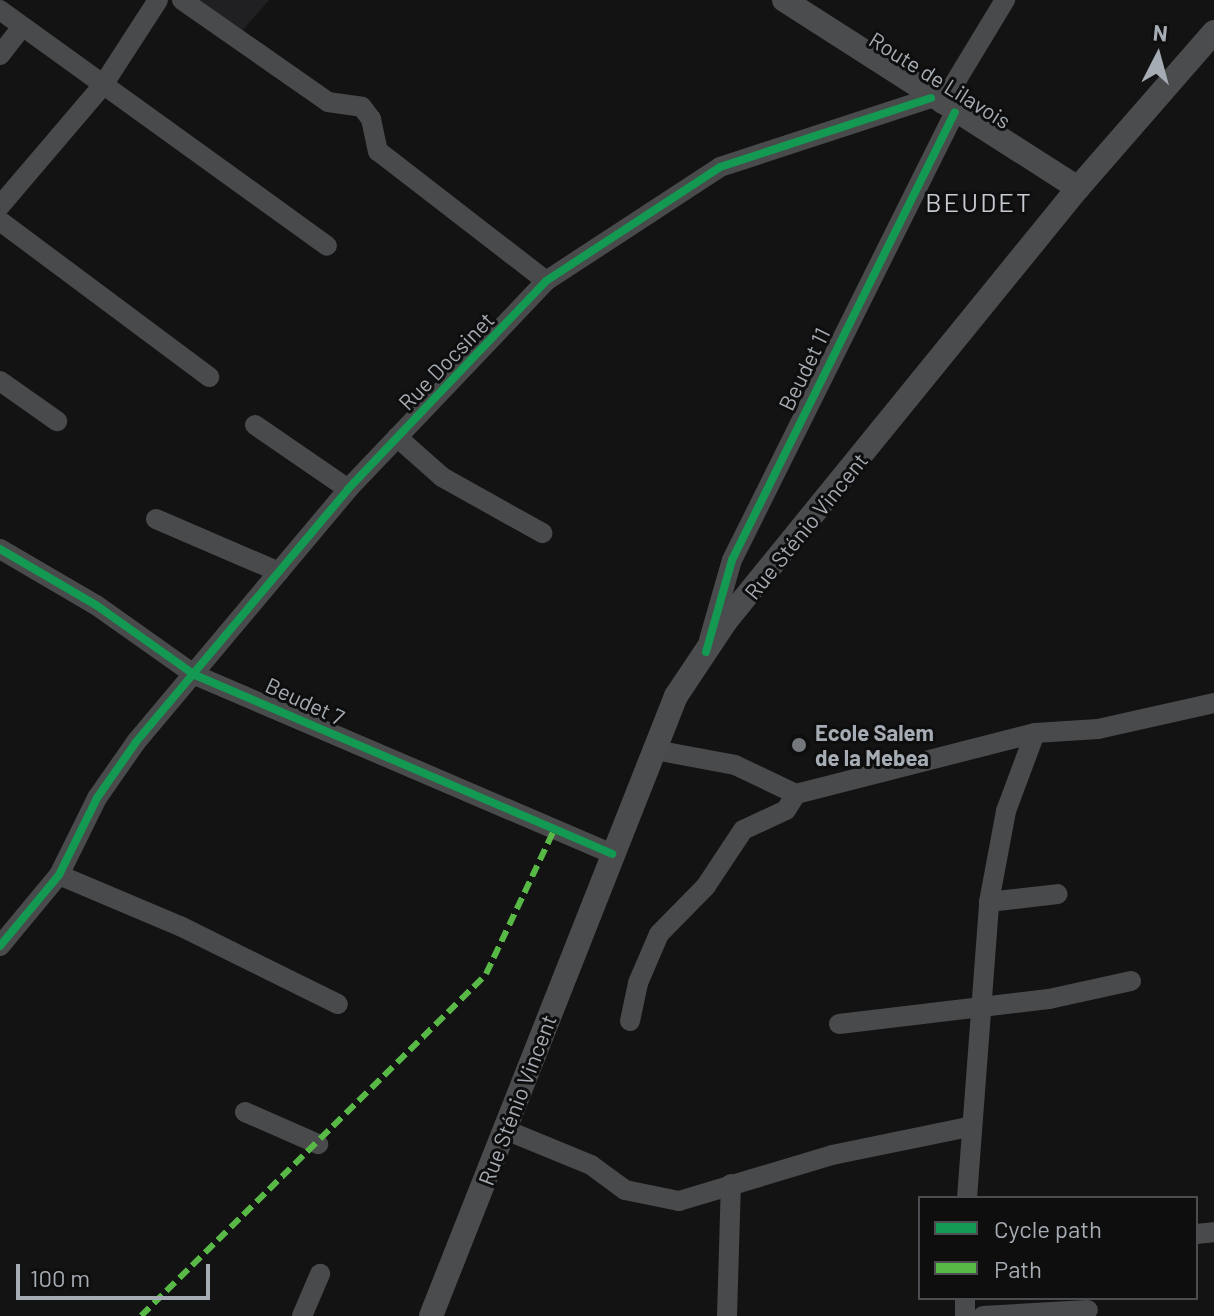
<!DOCTYPE html>
<meta charset="utf-8">
<style>
body{margin:0}
#map{position:relative;width:1214px;height:1316px;overflow:hidden;background:#131314;font-family:Barlow,sans-serif}
div>[style]{position:absolute}
.built>*{inset:0;background:#202022}
.minor>*{height:20px;margin:-10px;padding:0 10px;transform-origin:10px;border-radius:10px;background:#484a4c}
.major>*{height:24px;margin:-12px;padding:0 12px;transform-origin:12px;border-radius:12px;background:#4a4c4e}
.quiet>*{height:6px;margin-top:-3px;transform-origin:0;background:repeating-linear-gradient(90deg,#58b947 0 12px,transparent 0 18px)}
.cycleway>*{height:8px;margin:-4px;padding:0 4px;transform-origin:4px;border-radius:4px;background:#139951}
.dots>*{width:22px;height:22px;translate:-50% -50%;box-sizing:border-box;border:4px solid #0e0e0f;border-radius:50%}
span{translate:-50% -50%;white-space:nowrap;text-align:center;line-height:1.15;-webkit-text-stroke:6px #0e0e0f;paint-order:stroke}
.street-label{font-size:22px;color:#a6acb3}
.poi-label{font-size:22px;color:#a6acb3;font-weight:700}
.left{translate:0 -50%;text-align:left}
.quarter-label{font-size:26px;color:#c6cad0;letter-spacing:2px}
.legend{position:absolute;left:918px;top:1196px;width:280px;height:104px;box-sizing:border-box;background:#0e0e0f;border:2px solid #4b4d51;margin:0;padding:10px 14px;list-style:none;font-size:24px;color:#a6acb3}
.legend li{display:flex;align-items:center;gap:16px;height:40px}
.legend b{width:40px;border:2px solid #4b4d51}
.north{position:absolute;left:1118px;top:16px;width:80px;height:80px;-webkit-text-stroke:6px #0e0e0f;paint-order:stroke;rotate:6deg;font-size:22px;font-weight:700;line-height:32px;text-align:center;color:#a6acb3}
.north::after{content:'';display:block;margin:auto;width:28px;height:36px;background:#a6acb3;clip-path:polygon(50% 0,100% 100%,50% 72%,0 100%)}
.scale{position:absolute;left:16px;top:1264px;width:194px;height:36px;box-sizing:border-box;border:4px solid #a6acb3;border-top:0;padding-left:10px;font-size:24px;line-height:28px;white-space:nowrap;color:#a6acb3;-webkit-text-stroke:6px #0e0e0f;paint-order:stroke}
</style>
<div id="map">
<div class="built">
<i style="clip-path:polygon(195px 0,269px 0,242px 31px)"></i>
</div>
<div class="minor">
<i style="left:182px;top:0;width:178px;rotate:34.9deg"></i>
<i style="left:328px;top:102px;width:34px;rotate:8deg"></i>
<i style="left:362px;top:107px;width:15px;rotate:53deg"></i>
<i style="left:371px;top:119px;width:33px;rotate:78deg"></i>
<i style="left:378px;top:151px;width:212px;rotate:37.7deg"></i>
<i style="left:0;top:10px;width:403px;rotate:35.8deg"></i>
<i style="left:0;top:55px;width:36px;rotate:-52deg"></i>
<i style="left:942px;top:104px;width:122px;rotate:-58.8deg"></i>
<i style="left:0;top:206px;width:159px;rotate:-49.6deg"></i>
<i style="left:103px;top:85px;width:101px;rotate:-57.1deg"></i>
<i style="left:0;top:221px;width:261px;rotate:36.7deg"></i>
<i style="left:0;top:381px;width:70px;rotate:35.1deg"></i>
<i style="left:255px;top:425px;width:113px;rotate:34.5deg"></i>
<i style="left:397px;top:437px;width:60px;rotate:41.6deg"></i>
<i style="left:442px;top:477px;width:115px;rotate:29.2deg"></i>
<i style="left:156px;top:519px;width:134px;rotate:23.3deg"></i>
<i style="left:0;top:549px;width:111px;rotate:30.3deg"></i>
<i style="left:96px;top:605px;width:121px;rotate:35.3deg"></i>
<i style="left:195px;top:675px;width:454px;rotate:23.2deg"></i>
<i style="left:709px;top:640px;width:83px;rotate:-74deg"></i>
<i style="left:732px;top:560px;width:500px;rotate:-63.54deg"></i>
<i style="left:655px;top:750px;width:81px;rotate:10.6deg"></i>
<i style="left:735px;top:765px;width:68px;rotate:25.4deg"></i>
<i style="left:796px;top:794px;width:247px;rotate:-14.3deg"></i>
<i style="left:1035px;top:733px;width:63px;rotate:-3.6deg"></i>
<i style="left:1098px;top:729px;width:119px;rotate:-12.6deg"></i>
<i style="left:59px;top:875px;width:131px;rotate:22.9deg"></i>
<i style="left:180px;top:926px;width:176px;rotate:26.3deg"></i>
<i style="left:989px;top:902px;width:69px;rotate:-6.6deg"></i>
<i style="left:0;top:946px;width:92px;rotate:-50.3deg"></i>
<i style="left:59px;top:875px;width:86px;rotate:-63.7deg"></i>
<i style="left:97px;top:798px;width:68px;rotate:-55.1deg"></i>
<i style="left:136px;top:742px;width:330px;rotate:-50deg"></i>
<i style="left:348px;top:489px;width:287px;rotate:-46.4deg"></i>
<i style="left:546px;top:281px;width:208px;rotate:-33.2deg"></i>
<i style="left:720px;top:167px;width:222px;rotate:-18.1deg"></i>
<i style="left:630px;top:1021px;width:39px;rotate:-78deg"></i>
<i style="left:638px;top:983px;width:53px;rotate:-66.8deg"></i>
<i style="left:659px;top:934px;width:67px;rotate:-45.6deg"></i>
<i style="left:706px;top:886px;width:67px;rotate:-56.5deg"></i>
<i style="left:743px;top:830px;width:47px;rotate:-24.9deg"></i>
<i style="left:786px;top:810px;width:19px;rotate:-58deg"></i>
<i style="left:839px;top:1024px;width:211px;rotate:-6.8deg"></i>
<i style="left:1049px;top:999px;width:84px;rotate:-12.4deg"></i>
<i style="left:245px;top:1112px;width:80px;rotate:23.7deg"></i>
<i style="left:506px;top:1130px;width:92px;rotate:22.4deg"></i>
<i style="left:591px;top:1165px;width:42px;rotate:36.3deg"></i>
<i style="left:625px;top:1190px;width:55px;rotate:11.5deg"></i>
<i style="left:679px;top:1201px;width:160px;rotate:-16.7deg"></i>
<i style="left:832px;top:1155px;width:140px;rotate:-11.6deg"></i>
<i style="left:967px;top:1198px;width:297px;rotate:-85.7deg"></i>
<i style="left:989px;top:902px;width:93px;rotate:-79.4deg"></i>
<i style="left:1006px;top:811px;width:83px;rotate:-69.6deg"></i>
<i style="left:1196px;top:1234px;width:18px;rotate:-6deg"></i>
<i style="left:302px;top:1316px;width:46px;rotate:-66.8deg"></i>
<i style="left:727px;top:1316px;width:132px;rotate:-88.3deg"></i>
<i style="left:965px;top:1316px;width:18px;rotate:-90deg"></i>
<i style="left:983px;top:1316px;width:105px;rotate:-3.3deg"></i>
</div>
<div class="major">
<i style="left:784px;top:0;width:349px;rotate:32.6deg"></i>
<i style="left:431px;top:1316px;width:667px;rotate:-68.44deg"></i>
<i style="left:676px;top:696px;width:90px;rotate:-56.3deg"></i>
<i style="left:726px;top:621px;width:558px;rotate:-50.89deg"></i>
<i style="left:1078px;top:188px;width:207px;rotate:-48.9deg"></i>
</div>
<div class="quiet">
<i style="left:141px;top:1316px;width:486px;rotate:-44.7deg"></i>
<i style="left:486px;top:974px;width:159px;rotate:-64.7deg"></i>
</div>
<div class="cycleway">
<i style="left:0;top:549px;width:111px;rotate:30.3deg"></i>
<i style="left:96px;top:605px;width:121px;rotate:35.3deg"></i>
<i style="left:195px;top:675px;width:454px;rotate:23.2deg"></i>
<i style="left:706px;top:652px;width:96px;rotate:-74.2deg"></i>
<i style="left:732px;top:560px;width:500px;rotate:-63.54deg"></i>
<i style="left:0;top:946px;width:92px;rotate:-50.3deg"></i>
<i style="left:59px;top:875px;width:86px;rotate:-63.7deg"></i>
<i style="left:97px;top:798px;width:68px;rotate:-55.1deg"></i>
<i style="left:136px;top:742px;width:330px;rotate:-50deg"></i>
<i style="left:348px;top:489px;width:287px;rotate:-46.4deg"></i>
<i style="left:546px;top:281px;width:208px;rotate:-33.2deg"></i>
<i style="left:720px;top:167px;width:222px;rotate:-18.1deg"></i>
</div>
<div class="dots">
<i style="left:799px;top:745px;background:#73767b"></i>
</div>
<div class="street-label">
<span style="left:940px;top:80px;rotate:32deg">Route de Lilavois</span>
<span style="left:446px;top:361px;rotate:-46deg">Rue Docsinet</span>
<span style="left:804px;top:369px;rotate:-64deg">Beudet 11</span>
<span style="left:806px;top:526px;rotate:-51deg">Rue Sténio Vincent</span>
<span style="left:305px;top:701px;rotate:25deg">Beudet 7</span>
<span style="left:517px;top:1100px;rotate:-69deg">Rue Sténio Vincent</span>
</div>
<div class="poi-label">
<span class="left" style="left:815px;top:745px">Ecole Salem<br>de la Mebea</span>
</div>
<div class="quarter-label">
<span style="left:979px;top:202px">BEUDET</span>
</div>
<ul class="legend">
<li><b style="height:10px;background:#139951"></b>Cycle path</li>
<li><b style="height:10px;background:#58b947"></b>Path</li>
</ul>
<div class="north">N</div>
<div class="scale">100 m</div>
</div>
